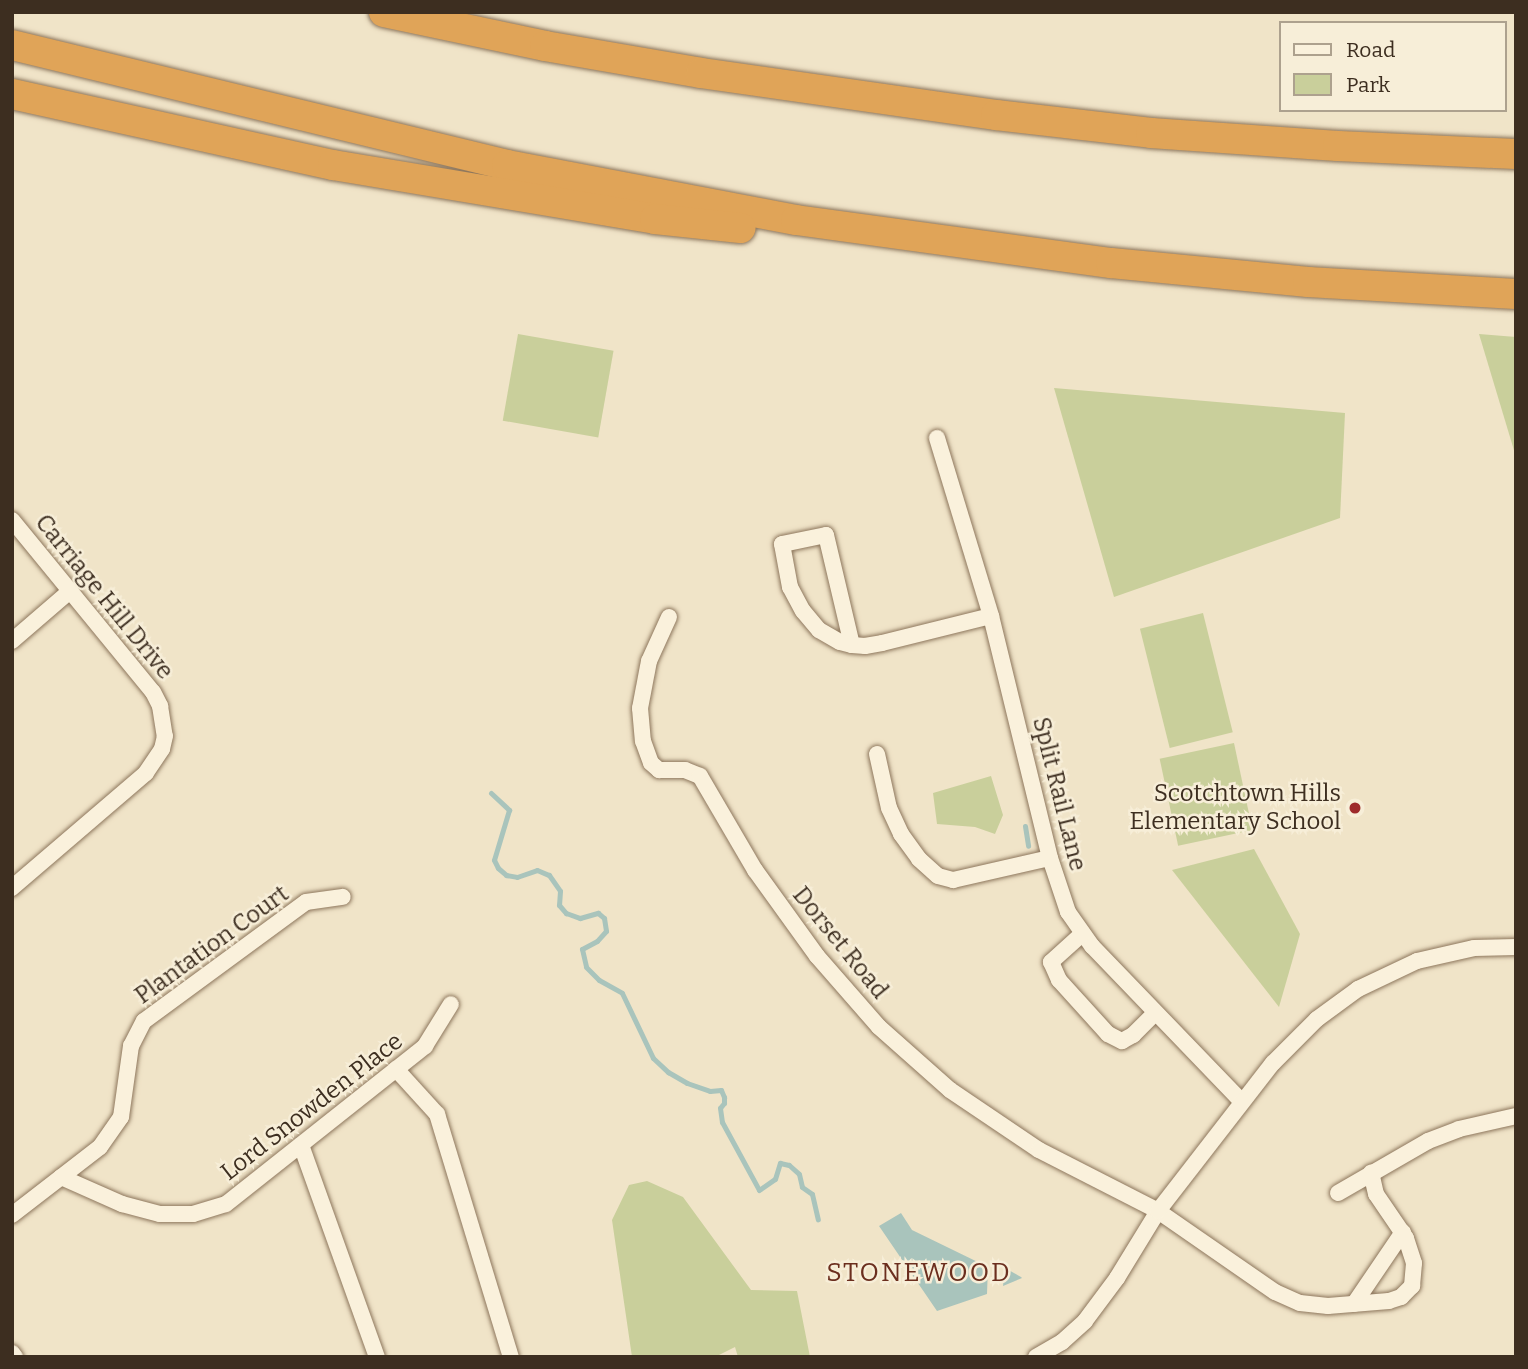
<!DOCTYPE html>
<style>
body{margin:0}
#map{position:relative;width:1528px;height:1369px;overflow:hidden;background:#f0e4c8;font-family:Bitter,serif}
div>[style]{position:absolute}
.green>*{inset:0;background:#c9cf9b;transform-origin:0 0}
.water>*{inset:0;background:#a9c4bc}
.stream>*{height:5px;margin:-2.5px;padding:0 2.5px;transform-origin:2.5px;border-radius:2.5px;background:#a9c4bc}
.roads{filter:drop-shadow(0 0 2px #8d765c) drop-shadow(0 0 2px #8d765c)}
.street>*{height:16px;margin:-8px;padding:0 8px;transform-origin:8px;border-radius:8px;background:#faf1dc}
.highway>*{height:30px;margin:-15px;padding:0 15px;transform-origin:15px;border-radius:15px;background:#e0a458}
.dots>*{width:19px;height:19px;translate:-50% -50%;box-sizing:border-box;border:4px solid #f7eed8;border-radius:50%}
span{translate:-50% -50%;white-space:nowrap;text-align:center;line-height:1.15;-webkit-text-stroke:5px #f7eed8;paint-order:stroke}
.street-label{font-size:24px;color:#3d2e20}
.poi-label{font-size:24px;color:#3d2e20}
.right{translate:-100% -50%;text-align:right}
.neighbourhood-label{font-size:26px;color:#6b2e1e;letter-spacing:2px}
.frame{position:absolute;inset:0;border:14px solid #3d2e20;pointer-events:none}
.legend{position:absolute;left:1279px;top:21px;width:228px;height:91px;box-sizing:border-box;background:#f7eed8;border:2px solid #ada18e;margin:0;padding:9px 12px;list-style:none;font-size:21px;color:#3d2e20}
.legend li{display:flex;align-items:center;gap:14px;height:35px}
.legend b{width:35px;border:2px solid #ada18e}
</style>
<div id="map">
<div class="green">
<i style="left:518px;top:334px;width:97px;height:88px;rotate:10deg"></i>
<i style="clip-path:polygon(1479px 334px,1516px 337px,1516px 457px)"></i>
<i style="clip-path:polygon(1054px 388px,1345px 413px,1340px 518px,1114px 597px)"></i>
<i style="left:1203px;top:613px;width:123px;height:65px;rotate:76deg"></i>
<i style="left:1234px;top:743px;width:89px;height:76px;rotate:78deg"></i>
<i style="clip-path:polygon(991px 776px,1003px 815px,995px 834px,975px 827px,937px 824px,933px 793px)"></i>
<i style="clip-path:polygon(1254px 849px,1300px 934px,1279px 1007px,1172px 870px)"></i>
<i style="clip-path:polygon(647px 1181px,683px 1197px,751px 1290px,797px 1291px,810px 1357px,738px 1357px,735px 1347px,715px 1357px,632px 1357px,612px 1220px,629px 1185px)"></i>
</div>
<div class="water">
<i style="clip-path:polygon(901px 1213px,912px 1230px,988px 1267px,987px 1294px,937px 1311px,879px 1226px)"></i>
<i style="clip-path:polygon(1005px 1268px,1021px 1277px,1022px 1278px,1003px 1286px)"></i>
</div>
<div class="stream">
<i style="left:491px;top:793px;width:25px;rotate:43deg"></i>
<i style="left:509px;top:810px;width:52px;rotate:106.7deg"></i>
<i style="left:494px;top:860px;width:9px;rotate:63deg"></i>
<i style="left:498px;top:868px;width:11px;rotate:41deg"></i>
<i style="left:506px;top:875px;width:11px;rotate:10deg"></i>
<i style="left:517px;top:877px;width:21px;rotate:-19deg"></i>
<i style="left:537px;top:870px;width:13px;rotate:23deg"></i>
<i style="left:549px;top:875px;width:19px;rotate:55deg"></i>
<i style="left:560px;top:891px;width:14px;rotate:94deg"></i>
<i style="left:559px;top:905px;width:11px;rotate:49deg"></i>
<i style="left:566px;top:913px;width:15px;rotate:20deg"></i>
<i style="left:580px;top:918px;width:19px;rotate:-16deg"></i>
<i style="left:598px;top:913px;width:8px;rotate:40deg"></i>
<i style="left:604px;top:918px;width:13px;rotate:81deg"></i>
<i style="left:606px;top:931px;width:13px;rotate:132deg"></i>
<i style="left:597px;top:941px;width:17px;rotate:152deg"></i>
<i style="left:582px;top:949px;width:18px;rotate:77deg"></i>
<i style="left:586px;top:967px;width:18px;rotate:45deg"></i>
<i style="left:599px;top:980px;width:26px;rotate:29deg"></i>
<i style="left:622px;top:993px;width:72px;rotate:64.5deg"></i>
<i style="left:653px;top:1058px;width:21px;rotate:43deg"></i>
<i style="left:668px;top:1072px;width:22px;rotate:30deg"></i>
<i style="left:687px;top:1083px;width:24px;rotate:19deg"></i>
<i style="left:710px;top:1091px;width:11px;rotate:-5deg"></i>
<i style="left:721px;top:1090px;width:8px;rotate:67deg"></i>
<i style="left:724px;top:1097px;width:6px;rotate:90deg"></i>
<i style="left:724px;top:1103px;width:6px;rotate:129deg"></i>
<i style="left:720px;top:1108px;width:14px;rotate:82deg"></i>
<i style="left:722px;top:1122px;width:77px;rotate:61.4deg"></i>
<i style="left:759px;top:1190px;width:19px;rotate:-35deg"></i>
<i style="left:775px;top:1179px;width:17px;rotate:-73deg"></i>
<i style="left:780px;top:1163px;width:9px;rotate:13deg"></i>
<i style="left:789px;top:1165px;width:13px;rotate:42deg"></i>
<i style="left:799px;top:1174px;width:13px;rotate:77deg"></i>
<i style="left:802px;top:1187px;width:12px;rotate:35deg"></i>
<i style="left:812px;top:1194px;width:26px;rotate:77deg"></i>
<i style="left:1025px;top:826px;width:20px;rotate:81deg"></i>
</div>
<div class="roads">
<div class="street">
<i style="left:937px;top:438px;width:186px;rotate:73.1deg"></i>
<i style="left:991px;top:616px;width:249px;rotate:76.3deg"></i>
<i style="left:1050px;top:858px;width:57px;rotate:71.6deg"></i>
<i style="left:1068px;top:912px;width:42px;rotate:54.8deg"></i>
<i style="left:1092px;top:946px;width:216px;rotate:46.1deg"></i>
<i style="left:12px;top:520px;width:222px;rotate:50.7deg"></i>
<i style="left:153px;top:692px;width:16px;rotate:63deg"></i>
<i style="left:160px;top:706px;width:30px;rotate:81deg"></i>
<i style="left:165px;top:736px;width:13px;rotate:103deg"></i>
<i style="left:162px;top:749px;width:29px;rotate:124deg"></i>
<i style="left:146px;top:773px;width:177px;rotate:139.4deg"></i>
<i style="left:669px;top:617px;width:48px;rotate:114.4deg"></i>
<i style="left:649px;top:661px;width:48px;rotate:100.8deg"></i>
<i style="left:640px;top:708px;width:33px;rotate:85deg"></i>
<i style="left:643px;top:741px;width:23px;rotate:70deg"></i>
<i style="left:651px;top:763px;width:11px;rotate:41deg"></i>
<i style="left:659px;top:770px;width:26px"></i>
<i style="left:685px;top:770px;width:16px;rotate:22deg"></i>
<i style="left:700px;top:776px;width:109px;rotate:59.7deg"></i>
<i style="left:755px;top:870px;width:106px;rotate:54.2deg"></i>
<i style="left:817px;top:956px;width:94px;rotate:48.9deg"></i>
<i style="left:879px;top:1027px;width:95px;rotate:41.6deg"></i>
<i style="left:950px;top:1090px;width:107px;rotate:34deg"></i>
<i style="left:1039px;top:1150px;width:134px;rotate:27.1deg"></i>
<i style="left:1158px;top:1211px;width:142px;rotate:34.7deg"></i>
<i style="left:1275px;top:1292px;width:27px;rotate:24deg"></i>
<i style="left:1300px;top:1303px;width:28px;rotate:6deg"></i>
<i style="left:1328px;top:1306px;width:61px;rotate:-4.7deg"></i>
<i style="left:1389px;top:1301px;width:13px;rotate:-18deg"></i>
<i style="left:1401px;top:1297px;width:16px;rotate:-45deg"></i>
<i style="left:1412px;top:1286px;width:23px;rotate:-85deg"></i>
<i style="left:1414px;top:1263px;width:26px;rotate:-108deg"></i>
<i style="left:1406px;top:1238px;width:53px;rotate:-124.3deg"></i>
<i style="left:1376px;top:1194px;width:22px;rotate:-103deg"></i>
<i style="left:12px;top:641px;width:77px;rotate:-40.8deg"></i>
<i style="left:852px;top:645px;width:113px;rotate:-103.3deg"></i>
<i style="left:826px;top:535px;width:45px;rotate:168.4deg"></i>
<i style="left:782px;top:544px;width:44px;rotate:79.5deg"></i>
<i style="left:790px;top:587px;width:27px;rotate:62deg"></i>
<i style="left:803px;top:611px;width:25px;rotate:50deg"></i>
<i style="left:819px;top:630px;width:24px;rotate:30deg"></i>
<i style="left:840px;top:642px;width:12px;rotate:14deg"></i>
<i style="left:852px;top:645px;width:13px;rotate:4deg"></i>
<i style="left:865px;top:646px;width:17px;rotate:-10deg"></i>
<i style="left:882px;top:643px;width:112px;rotate:-13.9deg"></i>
<i style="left:877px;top:754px;width:55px;rotate:77.5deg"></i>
<i style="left:889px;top:808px;width:29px;rotate:65deg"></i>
<i style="left:901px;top:834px;width:31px;rotate:54deg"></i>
<i style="left:919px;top:859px;width:25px;rotate:42deg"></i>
<i style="left:938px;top:876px;width:16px;rotate:15deg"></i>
<i style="left:953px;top:880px;width:99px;rotate:-12.8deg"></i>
<i style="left:1082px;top:934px;width:42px;rotate:137.9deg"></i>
<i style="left:1051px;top:962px;width:20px;rotate:66deg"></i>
<i style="left:1059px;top:980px;width:73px;rotate:47.8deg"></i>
<i style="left:1108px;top:1034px;width:16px;rotate:27deg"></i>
<i style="left:1122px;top:1041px;width:13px;rotate:-29deg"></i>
<i style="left:1133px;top:1035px;width:31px;rotate:-45deg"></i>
<i style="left:396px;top:1069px;width:61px;rotate:47.7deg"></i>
<i style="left:437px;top:1114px;width:254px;rotate:73.1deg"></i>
<i style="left:301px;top:1145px;width:225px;rotate:70.3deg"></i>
<i style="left:61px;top:1177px;width:67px;rotate:23.9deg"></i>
<i style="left:122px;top:1204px;width:39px;rotate:15deg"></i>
<i style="left:160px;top:1214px;width:33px"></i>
<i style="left:193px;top:1214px;width:34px;rotate:-17deg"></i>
<i style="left:226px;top:1204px;width:254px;rotate:-38.4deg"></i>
<i style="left:425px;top:1046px;width:49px;rotate:-58.2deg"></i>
<i style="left:1338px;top:1193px;width:104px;rotate:-30deg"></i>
<i style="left:1428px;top:1141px;width:33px;rotate:-21deg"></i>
<i style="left:1459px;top:1129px;width:58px;rotate:-12.8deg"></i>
<i style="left:12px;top:1215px;width:111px;rotate:-37.7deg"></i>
<i style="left:100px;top:1147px;width:37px;rotate:-55deg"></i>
<i style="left:121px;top:1117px;width:72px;rotate:-82deg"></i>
<i style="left:131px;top:1046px;width:28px;rotate:-63deg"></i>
<i style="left:144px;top:1021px;width:201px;rotate:-36.3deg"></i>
<i style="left:306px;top:902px;width:37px;rotate:-8deg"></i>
<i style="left:1354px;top:1304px;width:87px;rotate:-55.8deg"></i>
<i style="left:12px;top:1353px;width:5px;rotate:53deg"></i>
<i style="left:1036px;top:1357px;width:30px;rotate:-30deg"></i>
<i style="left:1062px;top:1342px;width:31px;rotate:-42deg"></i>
<i style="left:1085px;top:1321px;width:54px;rotate:-53.3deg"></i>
<i style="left:1117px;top:1278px;width:79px;rotate:-58.5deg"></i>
<i style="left:1158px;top:1211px;width:187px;rotate:-52.2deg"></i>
<i style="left:1273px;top:1063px;width:62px;rotate:-45deg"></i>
<i style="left:1317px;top:1019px;width:51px;rotate:-36.2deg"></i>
<i style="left:1358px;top:989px;width:65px;rotate:-25.4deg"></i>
<i style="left:1417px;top:961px;width:58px;rotate:-12.8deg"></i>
<i style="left:1474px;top:948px;width:42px;rotate:-1.4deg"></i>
</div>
<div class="highway">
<i style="left:384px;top:12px;width:165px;rotate:11.9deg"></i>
<i style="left:545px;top:46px;width:158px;rotate:9.8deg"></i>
<i style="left:701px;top:73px;width:298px;rotate:8.1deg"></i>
<i style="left:996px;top:115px;width:156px;rotate:6.6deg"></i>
<i style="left:1151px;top:133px;width:187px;rotate:4deg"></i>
<i style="left:1338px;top:146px;width:178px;rotate:2.6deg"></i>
<i style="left:12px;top:45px;width:509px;rotate:13.63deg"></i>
<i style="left:507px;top:165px;width:294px;rotate:10.8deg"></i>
<i style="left:796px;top:220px;width:318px;rotate:7.8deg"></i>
<i style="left:1111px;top:263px;width:198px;rotate:5.5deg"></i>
<i style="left:1308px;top:282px;width:208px;rotate:3.3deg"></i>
<i style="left:12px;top:94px;width:329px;rotate:12.5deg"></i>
<i style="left:333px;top:165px;width:326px;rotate:9.5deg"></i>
<i style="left:655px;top:219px;width:86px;rotate:6deg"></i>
</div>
</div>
<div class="dots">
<i style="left:1355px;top:808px;background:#9e2a2b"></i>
</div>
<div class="street-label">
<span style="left:104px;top:597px;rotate:51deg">Carriage Hill Drive</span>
<span style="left:1059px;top:794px;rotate:76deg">Split Rail Lane</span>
<span style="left:840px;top:943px;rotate:51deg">Dorset Road</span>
<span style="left:212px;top:945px;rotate:-36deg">Plantation Court</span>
<span style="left:312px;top:1107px;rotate:-38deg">Lord Snowden Place</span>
</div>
<div class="poi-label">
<span class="right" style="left:1341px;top:808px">Scotchtown Hills<br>Elementary School</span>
</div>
<div class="neighbourhood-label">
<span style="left:919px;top:1273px">STONEWOOD</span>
</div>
<div class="frame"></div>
<ul class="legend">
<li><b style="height:9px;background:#faf1dc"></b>Road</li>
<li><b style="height:19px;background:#c9cf9b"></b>Park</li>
</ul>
</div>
